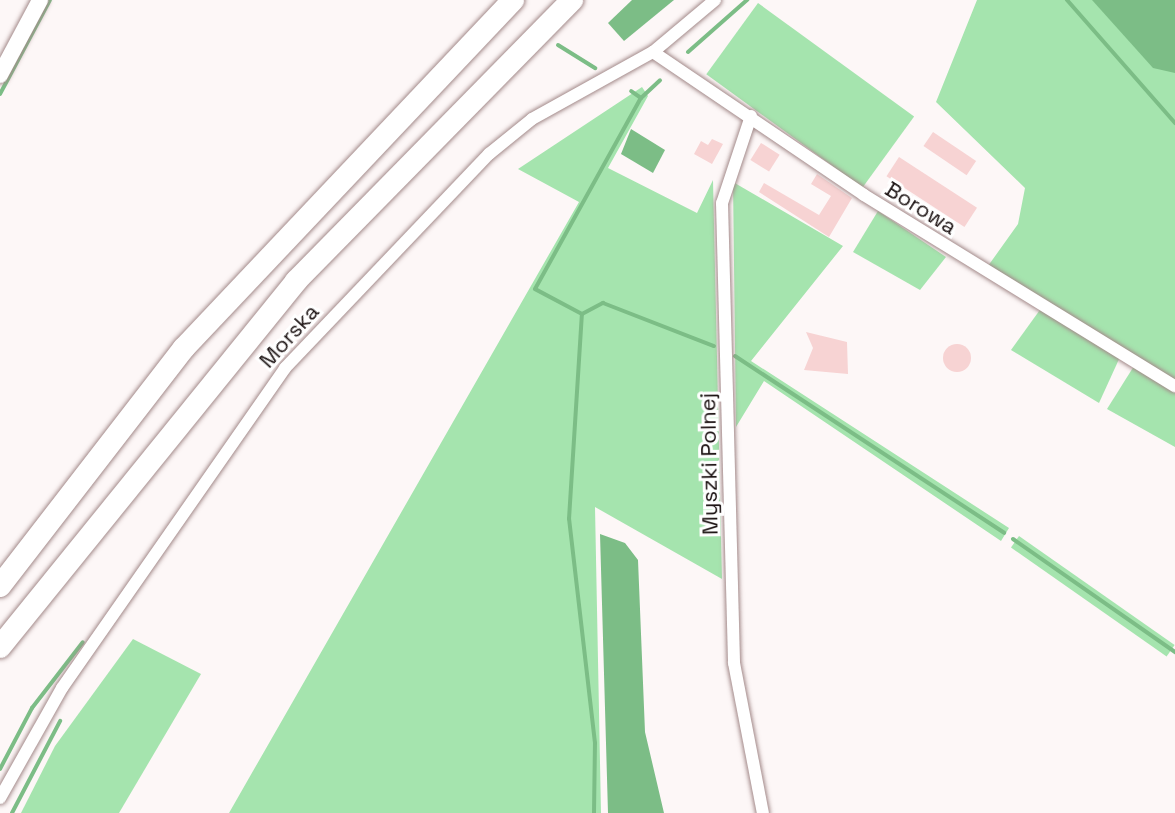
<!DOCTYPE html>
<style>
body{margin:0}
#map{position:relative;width:1175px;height:813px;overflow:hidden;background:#fdf7f7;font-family:"Space Grotesk",sans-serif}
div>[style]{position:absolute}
.green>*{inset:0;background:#a5e4ae;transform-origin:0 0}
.water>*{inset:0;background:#7cbd86}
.stream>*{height:4px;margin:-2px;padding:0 2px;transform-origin:2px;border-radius:2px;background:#7cbd86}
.building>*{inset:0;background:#f7d3d3;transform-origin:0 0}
.round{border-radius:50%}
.roads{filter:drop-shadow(0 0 2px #a38a8a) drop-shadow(0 0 2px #a38a8a)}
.minor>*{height:12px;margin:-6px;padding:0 6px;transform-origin:6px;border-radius:6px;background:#fff}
.tertiary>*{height:16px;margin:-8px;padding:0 8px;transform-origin:8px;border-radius:8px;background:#fff}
.motorway>*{height:22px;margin:-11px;padding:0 11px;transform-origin:11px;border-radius:11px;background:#fff}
span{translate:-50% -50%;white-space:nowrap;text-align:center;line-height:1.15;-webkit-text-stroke:6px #fff;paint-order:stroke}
.street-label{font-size:22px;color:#1b1212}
</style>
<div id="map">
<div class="green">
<i style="clip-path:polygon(977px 0,1175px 0,1175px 381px,988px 266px,1018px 224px,1025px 188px,936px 102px)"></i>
<i style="left:758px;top:3px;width:193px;height:88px;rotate:36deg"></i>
<i style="clip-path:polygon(642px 87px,648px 96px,608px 168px,697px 213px,713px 180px,722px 579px,595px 507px,601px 813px,229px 813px,579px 202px,518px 169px)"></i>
<i style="clip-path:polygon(733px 182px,843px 246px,751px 361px,1009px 528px,1001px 541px,764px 381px,736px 427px)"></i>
<i style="clip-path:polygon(878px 211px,946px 257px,920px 290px,853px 252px)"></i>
<i style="clip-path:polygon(1042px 307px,1120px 357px,1099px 403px,1011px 350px)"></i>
<i style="clip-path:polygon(1134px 366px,1175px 393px,1175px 447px,1107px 409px)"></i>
<i style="left:1019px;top:536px;width:190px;height:14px;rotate:35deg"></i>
<i style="clip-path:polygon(133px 639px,201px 674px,119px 813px,21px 813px,55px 746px)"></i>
</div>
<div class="water">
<i style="clip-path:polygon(632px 0,674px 0,624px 41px,608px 23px)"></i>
<i style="clip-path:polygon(1092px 0,1175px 0,1175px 73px,1153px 68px)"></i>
<i style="clip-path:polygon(631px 129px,665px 150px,653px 173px,621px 154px)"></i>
<i style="clip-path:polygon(600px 534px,625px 543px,638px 560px,645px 732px,664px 813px,608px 813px)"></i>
</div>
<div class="stream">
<i style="left:1067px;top:0;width:164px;rotate:48.7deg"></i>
<i style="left:558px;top:45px;width:44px;rotate:31.9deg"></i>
<i style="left:688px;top:52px;width:79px;rotate:-41.4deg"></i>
<i style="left:0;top:94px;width:106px;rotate:-62deg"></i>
<i style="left:641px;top:98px;width:26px;rotate:-43deg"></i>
<i style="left:582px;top:314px;width:53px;rotate:-152deg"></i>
<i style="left:535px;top:289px;width:218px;rotate:-61deg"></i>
<i style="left:641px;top:98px;width:12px;rotate:-145deg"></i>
<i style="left:735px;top:356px;width:322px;rotate:33.3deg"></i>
<i style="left:1013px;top:539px;width:198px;rotate:34.9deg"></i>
<i style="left:0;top:769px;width:69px;rotate:-62.3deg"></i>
<i style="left:32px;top:708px;width:83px;rotate:-52.3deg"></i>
<i style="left:12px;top:813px;width:104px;rotate:-62.4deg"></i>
<i style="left:594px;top:813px;width:70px;rotate:-89.2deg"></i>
<i style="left:595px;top:743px;width:226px;rotate:-96.6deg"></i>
<i style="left:569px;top:519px;width:205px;rotate:-86.4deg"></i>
<i style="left:582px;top:314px;width:24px;rotate:-28deg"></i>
<i style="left:603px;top:303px;width:119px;rotate:21.2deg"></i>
</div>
<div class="building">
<i style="left:933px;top:132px;width:52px;height:17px;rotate:34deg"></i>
<i style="clip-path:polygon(712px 139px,723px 144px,712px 164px,694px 154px,701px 141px,708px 145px)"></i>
<i style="left:761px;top:143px;width:22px;height:20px;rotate:32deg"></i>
<i style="left:899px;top:157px;width:93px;height:23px;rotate:33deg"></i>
<i style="clip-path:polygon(817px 174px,852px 198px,829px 237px,759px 192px,764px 183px,819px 215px,831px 196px,811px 184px)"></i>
<i style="clip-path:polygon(806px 332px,847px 342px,848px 374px,804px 370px,813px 348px)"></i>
<i class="round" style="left:943px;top:344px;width:28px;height:28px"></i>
</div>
<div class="roads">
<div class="minor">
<i style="left:653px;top:52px;width:255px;rotate:34.1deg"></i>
<i style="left:864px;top:195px;width:365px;rotate:31.6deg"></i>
<i style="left:751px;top:116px;width:92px;rotate:108.4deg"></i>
<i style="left:722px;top:203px;width:460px;rotate:88.5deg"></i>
<i style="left:734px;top:663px;width:153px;rotate:79.1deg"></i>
<i style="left:0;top:798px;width:126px;rotate:-60.6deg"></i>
<i style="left:62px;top:688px;width:390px;rotate:-55.1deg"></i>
<i style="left:285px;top:368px;width:296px;rotate:-46.4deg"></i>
<i style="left:489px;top:154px;width:55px;rotate:-39.1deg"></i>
<i style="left:532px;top:119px;width:138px;rotate:-29deg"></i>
<i style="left:653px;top:52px;width:81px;rotate:-40deg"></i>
</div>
<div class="tertiary">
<i style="left:0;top:75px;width:85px;rotate:-61.9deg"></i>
</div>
<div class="motorway">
<i style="left:0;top:586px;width:301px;rotate:-52.3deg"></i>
<i style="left:184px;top:348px;width:479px;rotate:-46.6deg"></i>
<i style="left:0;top:647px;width:471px;rotate:-51deg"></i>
<i style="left:296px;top:281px;width:394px;rotate:-45.5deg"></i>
</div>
</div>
<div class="street-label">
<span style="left:921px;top:208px;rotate:32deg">Borowa</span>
<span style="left:289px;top:336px;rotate:-48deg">Morska</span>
<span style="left:709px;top:464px;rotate:-91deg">Myszki Polnej</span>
</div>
</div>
